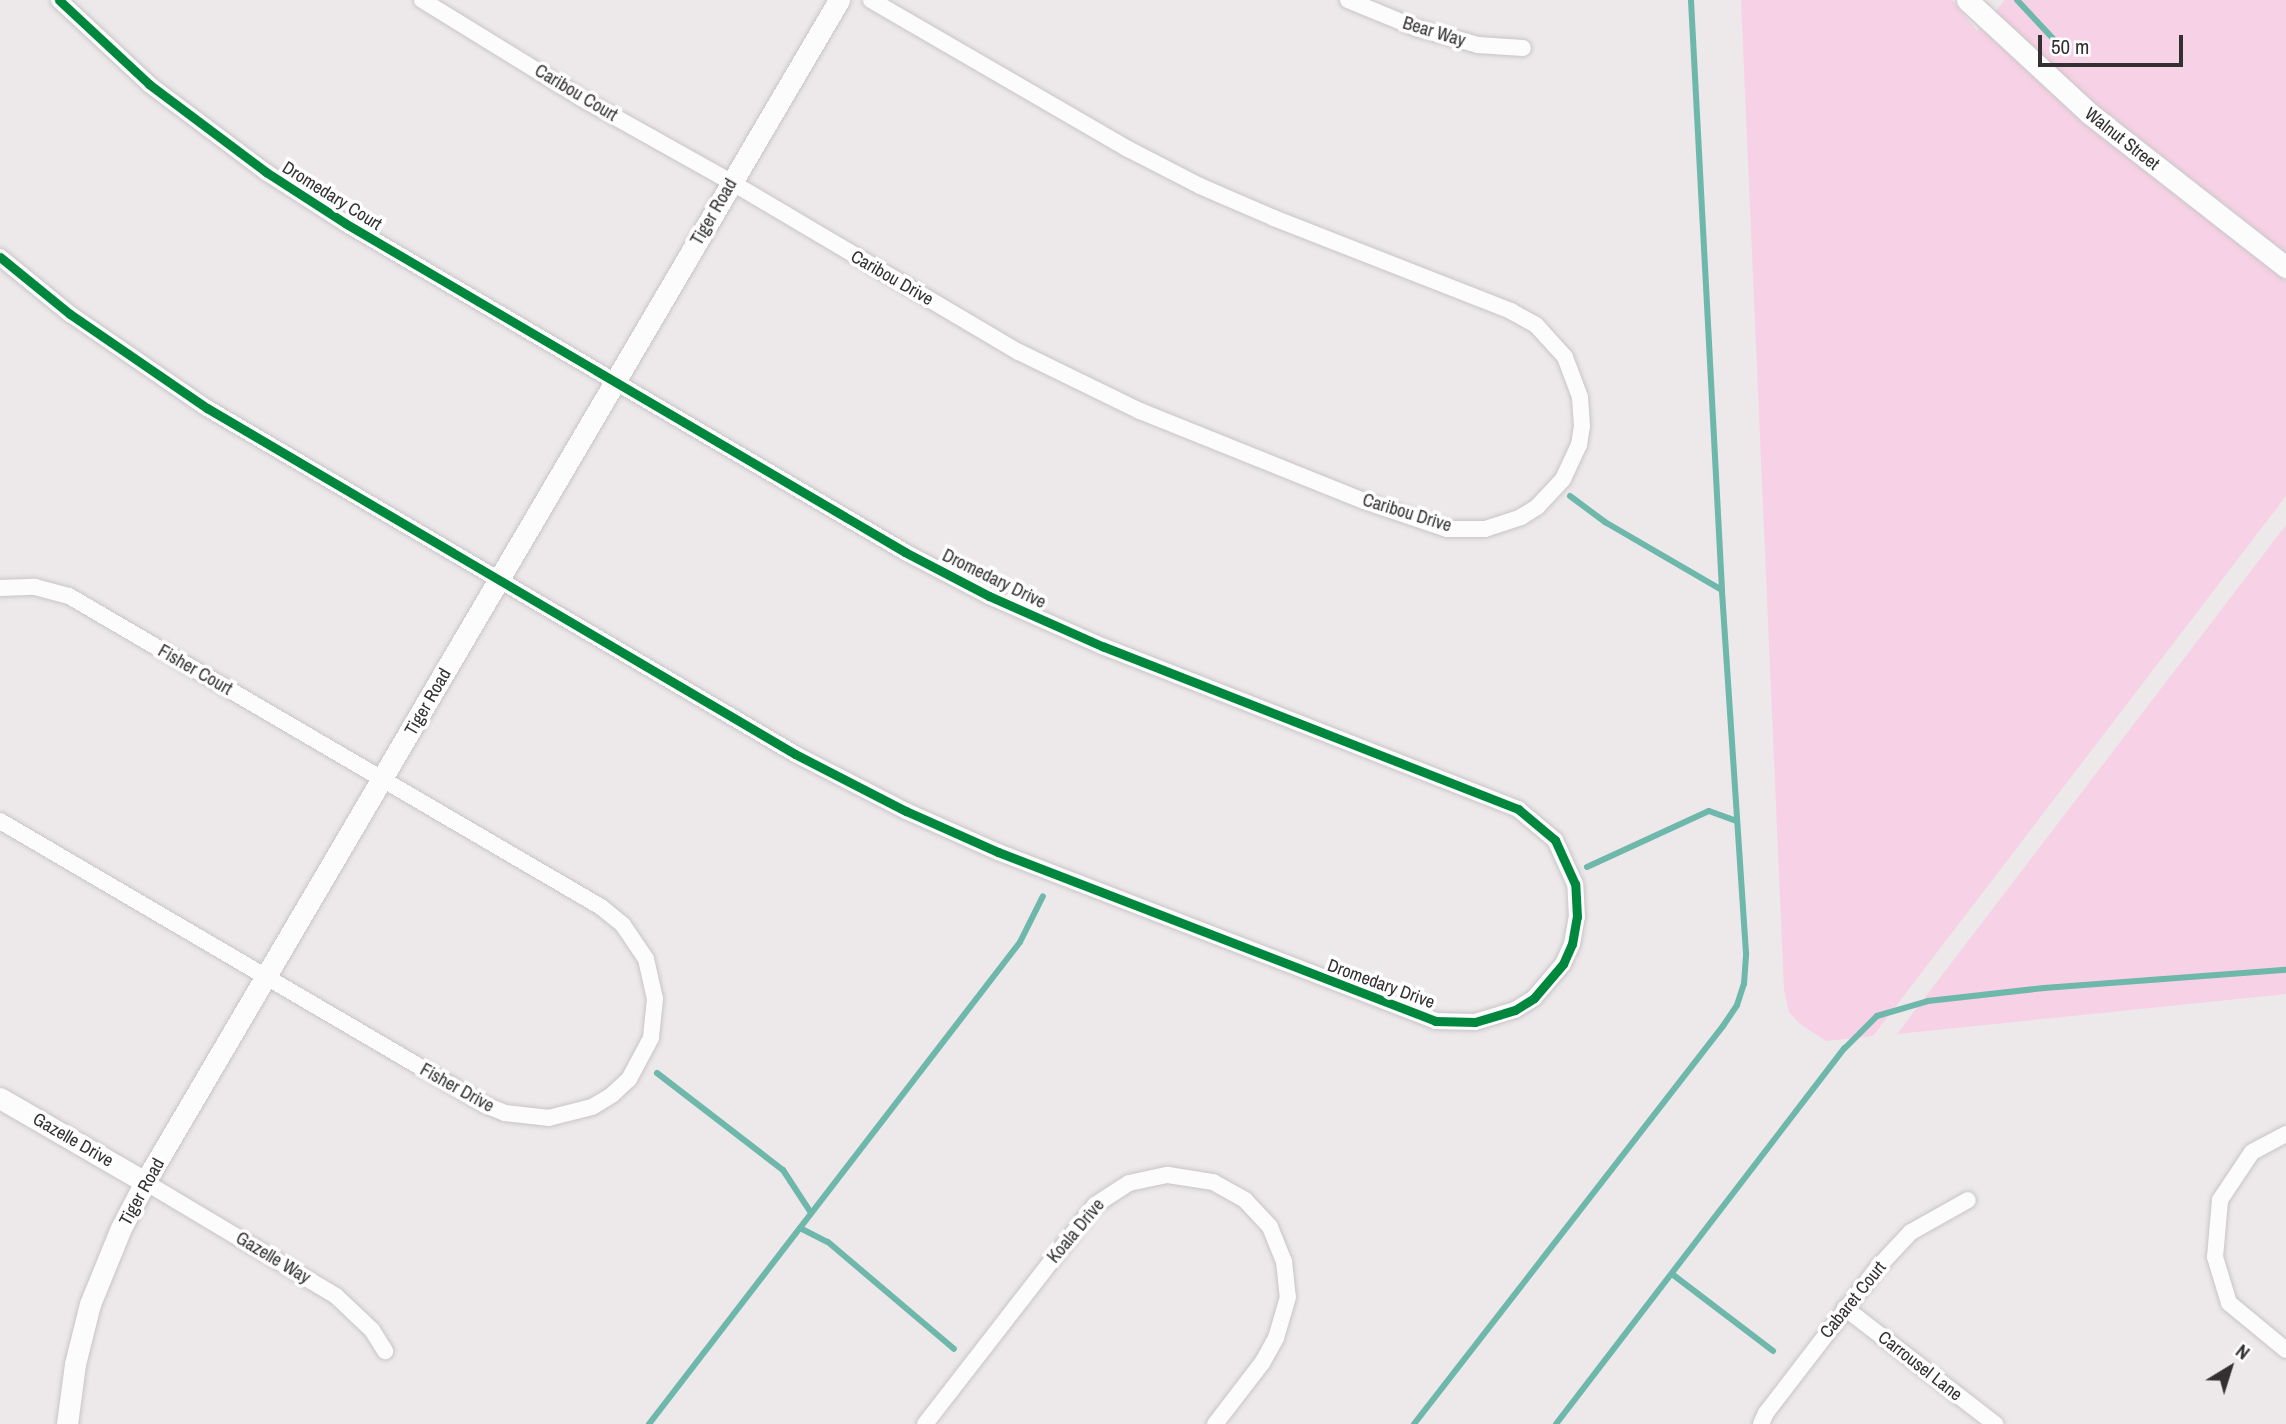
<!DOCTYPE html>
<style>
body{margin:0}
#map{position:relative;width:2286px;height:1424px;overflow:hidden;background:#ede8ea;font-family:"Archivo Narrow",sans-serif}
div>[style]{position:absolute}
.green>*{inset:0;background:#f7d1e5}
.stream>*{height:6px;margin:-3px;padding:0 3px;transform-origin:3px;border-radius:3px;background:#6db7ab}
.roads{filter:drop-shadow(0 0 2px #c8c5c7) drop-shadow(0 0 2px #c8c5c7)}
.minor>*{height:16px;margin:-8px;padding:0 8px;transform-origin:8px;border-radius:8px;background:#fcfcfc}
.tertiary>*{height:21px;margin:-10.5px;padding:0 10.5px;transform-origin:10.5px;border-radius:10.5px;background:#fcfcfc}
.cycleway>*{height:9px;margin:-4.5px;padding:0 4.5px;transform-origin:4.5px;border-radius:4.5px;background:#00873e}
span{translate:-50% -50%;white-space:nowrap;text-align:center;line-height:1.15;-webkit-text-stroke:7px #fff;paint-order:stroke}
.street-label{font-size:18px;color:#333032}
.north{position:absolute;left:2195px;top:1333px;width:70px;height:70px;-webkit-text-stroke:5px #fff;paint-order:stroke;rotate:38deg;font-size:19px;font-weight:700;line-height:28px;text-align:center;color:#333032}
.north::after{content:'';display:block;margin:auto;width:24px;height:32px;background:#333032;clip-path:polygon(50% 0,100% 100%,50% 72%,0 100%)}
.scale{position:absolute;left:2038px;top:35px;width:145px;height:32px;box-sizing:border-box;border:4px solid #333032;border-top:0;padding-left:9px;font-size:21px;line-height:24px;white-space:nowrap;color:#333032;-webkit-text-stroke:5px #fff;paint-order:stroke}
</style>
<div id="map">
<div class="green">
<i style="clip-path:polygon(1741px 0,1952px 0,1977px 31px,1980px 28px,2083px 123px,2286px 281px,2286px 496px,1873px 1036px,1826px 1041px,1800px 1024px,1789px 1012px,1784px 989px)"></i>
<i style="clip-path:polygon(2005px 0,2286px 0,2286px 253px,2097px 105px,2033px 49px,1995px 12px)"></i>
<i style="clip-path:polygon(2286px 525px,2286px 994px,1897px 1034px)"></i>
</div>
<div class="stream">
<i style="left:2017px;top:0;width:63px;rotate:46.9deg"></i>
<i style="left:1570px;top:496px;width:44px;rotate:36.6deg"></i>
<i style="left:1605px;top:522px;width:135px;rotate:30.2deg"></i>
<i style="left:1587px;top:867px;width:134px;rotate:-24.7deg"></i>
<i style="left:1709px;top:811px;width:29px;rotate:20deg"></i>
<i style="left:657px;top:1073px;width:159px;rotate:37.6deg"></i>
<i style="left:783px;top:1170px;width:51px;rotate:56.9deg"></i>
<i style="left:800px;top:1228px;width:31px;rotate:27deg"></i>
<i style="left:828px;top:1242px;width:165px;rotate:40.3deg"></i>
<i style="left:1672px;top:1274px;width:127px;rotate:37.3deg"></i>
<i style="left:649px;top:1424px;width:608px;rotate:-52.41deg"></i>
<i style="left:1020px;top:942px;width:51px;rotate:-63.4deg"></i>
<i style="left:1414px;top:1424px;width:504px;rotate:-52.17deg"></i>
<i style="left:1723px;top:1026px;width:25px;rotate:-56deg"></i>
<i style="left:1737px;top:1005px;width:22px;rotate:-72deg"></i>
<i style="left:1744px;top:984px;width:31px;rotate:-86deg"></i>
<i style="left:1746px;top:953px;width:364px;rotate:-93.8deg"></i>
<i style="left:1722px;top:590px;width:591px;rotate:-93.01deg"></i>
<i style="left:1556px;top:1424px;width:474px;rotate:-52.5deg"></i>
<i style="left:1845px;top:1048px;width:45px;rotate:-45deg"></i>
<i style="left:1877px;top:1016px;width:53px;rotate:-16.4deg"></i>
<i style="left:1928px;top:1001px;width:117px;rotate:-6.4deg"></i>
<i style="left:2044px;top:988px;width:243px;rotate:-4.3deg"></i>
</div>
<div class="roads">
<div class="minor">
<i style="left:422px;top:0;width:195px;rotate:31.6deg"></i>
<i style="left:588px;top:102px;width:164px;rotate:29.2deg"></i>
<i style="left:731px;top:182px;width:334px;rotate:30.6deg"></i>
<i style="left:1019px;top:352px;width:135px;rotate:26deg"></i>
<i style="left:1140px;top:411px;width:241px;rotate:21.9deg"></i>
<i style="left:1364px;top:501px;width:88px;rotate:18.6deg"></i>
<i style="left:1447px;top:529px;width:38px"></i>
<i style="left:1485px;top:529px;width:38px;rotate:-18deg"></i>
<i style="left:1521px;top:517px;width:19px;rotate:-32deg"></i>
<i style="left:1537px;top:507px;width:38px;rotate:-47deg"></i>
<i style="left:1563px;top:479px;width:38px;rotate:-65deg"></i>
<i style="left:1579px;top:445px;width:19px;rotate:-81deg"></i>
<i style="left:1582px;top:426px;width:29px;rotate:-94deg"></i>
<i style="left:1580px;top:397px;width:43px;rotate:-110.6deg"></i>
<i style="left:1565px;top:357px;width:43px;rotate:-132.2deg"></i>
<i style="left:1536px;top:325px;width:29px;rotate:-151deg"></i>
<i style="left:1511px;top:311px;width:255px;rotate:-158.6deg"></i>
<i style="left:1274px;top:218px;width:81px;rotate:-156.6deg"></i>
<i style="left:1200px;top:186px;width:81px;rotate:-152.8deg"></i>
<i style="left:1128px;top:149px;width:297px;rotate:-149.9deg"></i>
<i style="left:1348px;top:0;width:74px;rotate:22.4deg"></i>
<i style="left:1416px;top:28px;width:64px;rotate:15.3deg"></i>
<i style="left:1478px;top:45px;width:45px;rotate:3.8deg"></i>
<i style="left:0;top:257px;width:90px;rotate:39.2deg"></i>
<i style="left:70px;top:314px;width:166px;rotate:34.5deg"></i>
<i style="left:207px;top:408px;width:682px;rotate:30.47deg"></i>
<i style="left:795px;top:754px;width:125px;rotate:27.2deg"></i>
<i style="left:906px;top:811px;width:101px;rotate:24deg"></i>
<i style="left:998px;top:852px;width:469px;rotate:21.1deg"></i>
<i style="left:1435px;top:1021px;width:40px;rotate:1.4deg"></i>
<i style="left:1475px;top:1022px;width:42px;rotate:-16.7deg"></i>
<i style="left:1515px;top:1010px;width:22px;rotate:-32deg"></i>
<i style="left:1534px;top:998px;width:45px;rotate:-49.5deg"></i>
<i style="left:1563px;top:964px;width:22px;rotate:-66deg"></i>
<i style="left:1572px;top:944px;width:27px;rotate:-80deg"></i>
<i style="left:1577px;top:917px;width:33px;rotate:-93deg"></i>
<i style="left:1575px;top:884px;width:48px;rotate:-114.4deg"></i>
<i style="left:1555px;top:840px;width:48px;rotate:-140deg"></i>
<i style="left:1518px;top:809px;width:445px;rotate:-158.6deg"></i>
<i style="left:1104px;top:647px;width:126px;rotate:-156.1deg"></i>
<i style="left:989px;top:596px;width:95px;rotate:-152.4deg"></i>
<i style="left:905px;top:552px;width:649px;rotate:-149.57deg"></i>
<i style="left:345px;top:223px;width:94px;rotate:-147.2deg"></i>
<i style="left:266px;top:172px;width:146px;rotate:-143.1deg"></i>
<i style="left:149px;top:84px;width:123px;rotate:-137deg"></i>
<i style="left:0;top:588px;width:35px;rotate:-2deg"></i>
<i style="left:35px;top:587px;width:35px;rotate:15deg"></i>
<i style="left:69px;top:596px;width:616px;rotate:30.31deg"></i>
<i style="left:601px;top:907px;width:28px;rotate:39deg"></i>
<i style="left:623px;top:925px;width:41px;rotate:55.9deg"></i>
<i style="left:646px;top:959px;width:41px;rotate:77.3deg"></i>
<i style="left:655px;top:999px;width:39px;rotate:96deg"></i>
<i style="left:651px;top:1038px;width:47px;rotate:118.2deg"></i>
<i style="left:629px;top:1079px;width:23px;rotate:137deg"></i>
<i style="left:612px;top:1095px;width:23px;rotate:149deg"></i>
<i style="left:592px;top:1107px;width:44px;rotate:165.7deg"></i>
<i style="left:549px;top:1118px;width:44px;rotate:-173.5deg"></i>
<i style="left:505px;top:1113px;width:22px;rotate:-158deg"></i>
<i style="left:485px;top:1105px;width:562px;rotate:-149.65deg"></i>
<i style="left:2286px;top:1134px;width:38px;rotate:152deg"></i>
<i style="left:2252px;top:1152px;width:58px;rotate:123.7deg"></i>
<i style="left:2220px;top:1200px;width:57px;rotate:95deg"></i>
<i style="left:2215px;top:1257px;width:48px;rotate:73.1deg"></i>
<i style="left:2229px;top:1303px;width:74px;rotate:39.5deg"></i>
<i style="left:145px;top:1182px;width:222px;rotate:30.8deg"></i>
<i style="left:336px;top:1296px;width:50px;rotate:43.4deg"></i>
<i style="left:372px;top:1330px;width:25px;rotate:58deg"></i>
<i style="left:1845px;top:1308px;width:190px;rotate:37.7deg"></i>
<i style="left:925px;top:1424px;width:277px;rotate:-52.2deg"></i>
<i style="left:1095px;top:1205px;width:40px;rotate:-32.9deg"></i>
<i style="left:1129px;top:1183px;width:40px;rotate:-12deg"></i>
<i style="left:1168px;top:1175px;width:46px;rotate:8.8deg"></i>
<i style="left:1213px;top:1182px;width:37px;rotate:29deg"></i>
<i style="left:1245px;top:1200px;width:37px;rotate:47deg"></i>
<i style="left:1270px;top:1227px;width:37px;rotate:68deg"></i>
<i style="left:1284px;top:1261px;width:36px;rotate:84deg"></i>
<i style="left:1288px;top:1297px;width:43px;rotate:106.3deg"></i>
<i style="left:1276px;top:1338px;width:29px;rotate:119deg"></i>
<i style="left:1262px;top:1363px;width:77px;rotate:127.6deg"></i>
<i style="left:1761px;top:1424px;width:12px;rotate:-66deg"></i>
<i style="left:1766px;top:1413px;width:184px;rotate:-52.5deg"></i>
<i style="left:1878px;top:1267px;width:48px;rotate:-46.7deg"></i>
<i style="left:1911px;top:1232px;width:65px;rotate:-29.3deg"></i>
</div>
<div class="tertiary">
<i style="left:1967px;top:0;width:168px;rotate:42.8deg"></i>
<i style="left:2090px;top:114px;width:249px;rotate:38deg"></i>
<i style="left:0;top:1098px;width:168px;rotate:30.1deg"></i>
<i style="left:67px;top:1424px;width:61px;rotate:-82.4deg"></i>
<i style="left:75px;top:1364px;width:62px;rotate:-76deg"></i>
<i style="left:90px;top:1304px;width:82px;rotate:-67.8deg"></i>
<i style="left:121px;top:1228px;width:52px;rotate:-62.4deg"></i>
<i style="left:145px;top:1182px;width:1371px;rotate:-59.58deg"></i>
</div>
</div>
<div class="cycleway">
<i style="left:0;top:257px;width:90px;rotate:39.2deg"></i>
<i style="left:70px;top:314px;width:166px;rotate:34.5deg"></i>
<i style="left:207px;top:408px;width:682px;rotate:30.47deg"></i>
<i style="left:795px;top:754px;width:125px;rotate:27.2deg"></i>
<i style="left:906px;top:811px;width:101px;rotate:24deg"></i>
<i style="left:998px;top:852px;width:469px;rotate:21.1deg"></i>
<i style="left:1435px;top:1021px;width:40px;rotate:1.4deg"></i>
<i style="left:1475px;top:1022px;width:42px;rotate:-16.7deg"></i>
<i style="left:1515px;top:1010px;width:22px;rotate:-32deg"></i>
<i style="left:1534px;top:998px;width:45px;rotate:-49.5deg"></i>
<i style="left:1563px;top:964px;width:22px;rotate:-66deg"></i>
<i style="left:1572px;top:944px;width:27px;rotate:-80deg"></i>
<i style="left:1577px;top:917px;width:33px;rotate:-93deg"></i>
<i style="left:1575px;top:884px;width:48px;rotate:-114.4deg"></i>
<i style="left:1555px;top:840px;width:48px;rotate:-140deg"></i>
<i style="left:1518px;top:809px;width:445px;rotate:-158.6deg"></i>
<i style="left:1104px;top:647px;width:126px;rotate:-156.1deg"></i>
<i style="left:989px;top:596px;width:95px;rotate:-152.4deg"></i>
<i style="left:905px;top:552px;width:649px;rotate:-149.57deg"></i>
<i style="left:345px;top:223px;width:94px;rotate:-147.2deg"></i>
<i style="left:266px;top:172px;width:146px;rotate:-143.1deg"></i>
<i style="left:149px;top:84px;width:123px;rotate:-137deg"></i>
</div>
<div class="street-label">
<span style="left:1434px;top:32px;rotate:17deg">Bear Way</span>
<span style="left:576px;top:93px;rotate:31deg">Caribou Court</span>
<span style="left:2122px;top:139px;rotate:38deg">Walnut Street</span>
<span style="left:332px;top:196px;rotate:32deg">Dromedary Court</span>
<span style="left:714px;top:212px;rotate:-60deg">Tiger Road</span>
<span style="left:892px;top:278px;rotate:30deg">Caribou Drive</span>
<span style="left:1407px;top:513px;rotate:17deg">Caribou Drive</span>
<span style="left:994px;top:579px;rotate:26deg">Dromedary Drive</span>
<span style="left:195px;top:670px;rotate:30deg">Fisher Court</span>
<span style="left:428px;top:702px;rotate:-60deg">Tiger Road</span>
<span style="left:1381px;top:984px;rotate:20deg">Dromedary Drive</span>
<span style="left:457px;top:1088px;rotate:29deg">Fisher Drive</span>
<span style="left:73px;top:1140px;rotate:30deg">Gazelle Drive</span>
<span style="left:142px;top:1192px;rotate:-61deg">Tiger Road</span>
<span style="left:1076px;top:1231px;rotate:-50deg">Koala Drive</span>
<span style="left:273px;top:1258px;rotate:31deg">Gazelle Way</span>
<span style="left:1853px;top:1300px;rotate:-51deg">Cabaret Court</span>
<span style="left:1920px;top:1366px;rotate:38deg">Carrousel Lane</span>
</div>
<div class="north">N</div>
<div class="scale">50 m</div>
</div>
